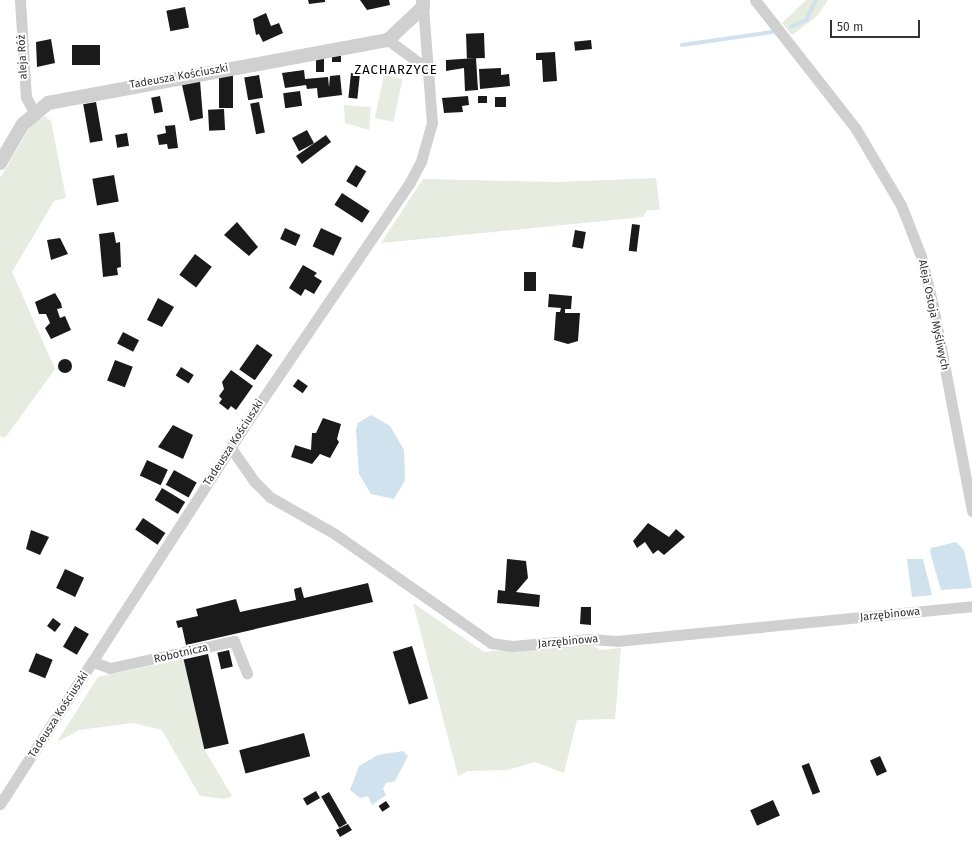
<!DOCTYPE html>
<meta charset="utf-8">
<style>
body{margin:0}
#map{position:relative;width:972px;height:866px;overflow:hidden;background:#fff;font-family:"Fira Sans",sans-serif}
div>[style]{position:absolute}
.green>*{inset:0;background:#e6ecdf;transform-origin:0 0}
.water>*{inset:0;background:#cfe2ee}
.stream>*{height:3.5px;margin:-1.75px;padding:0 1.75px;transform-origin:1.75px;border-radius:1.75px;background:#cfe2ee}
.building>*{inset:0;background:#1a1a1a;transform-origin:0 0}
.round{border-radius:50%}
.minor>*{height:11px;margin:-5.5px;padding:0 5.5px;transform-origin:5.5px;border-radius:5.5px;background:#d0d0d0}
.tertiary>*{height:14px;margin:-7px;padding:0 7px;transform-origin:7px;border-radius:7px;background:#d0d0d0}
span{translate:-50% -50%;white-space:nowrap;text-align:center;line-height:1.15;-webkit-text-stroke:4px #fff;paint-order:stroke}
.street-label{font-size:11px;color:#333}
.quarter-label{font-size:13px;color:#000;letter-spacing:1px}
.scale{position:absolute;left:830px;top:20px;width:90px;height:18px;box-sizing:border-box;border:2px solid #333;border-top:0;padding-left:5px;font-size:12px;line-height:14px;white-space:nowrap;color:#333;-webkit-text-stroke:3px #fff;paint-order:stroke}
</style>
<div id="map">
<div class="green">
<i style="clip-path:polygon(806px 0,828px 0,817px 16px,792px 35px,782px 23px)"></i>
<i style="left:384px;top:75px;width:19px;height:44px;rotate:12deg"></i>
<i style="clip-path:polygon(344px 105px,371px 107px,369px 130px,345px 123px)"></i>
<i style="clip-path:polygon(44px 116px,51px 121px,66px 198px,54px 201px,12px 272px,55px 369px,5px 438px,0 436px,0 178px,32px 124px)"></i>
<i style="clip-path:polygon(656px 178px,660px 210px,647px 210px,643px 217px,381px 243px,423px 179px,558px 182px)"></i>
<i style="clip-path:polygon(413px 603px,484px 652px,585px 641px,601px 650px,621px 648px,615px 719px,577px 720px,564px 773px,535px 762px,508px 770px,468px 771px,458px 776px)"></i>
<i style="clip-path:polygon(184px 659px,204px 749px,232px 796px,224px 799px,200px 796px,162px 730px,133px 723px,79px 730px,57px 742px,98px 677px)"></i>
</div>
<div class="water">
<i style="clip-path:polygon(371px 415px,390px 426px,404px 450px,405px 480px,394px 499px,371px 494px,359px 474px,356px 430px,358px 423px)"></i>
<i style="clip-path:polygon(956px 542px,964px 550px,972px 588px,941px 590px,930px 552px,931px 548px)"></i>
<i style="clip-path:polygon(907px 559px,923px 559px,932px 595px,912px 597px)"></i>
<i style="clip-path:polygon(403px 751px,408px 756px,395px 781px,386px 783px,383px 789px,386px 795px,372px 805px,368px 796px,360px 798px,350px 790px,359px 766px,378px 755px)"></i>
</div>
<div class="stream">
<i style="left:791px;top:27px;width:17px;rotate:-25deg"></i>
<i style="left:806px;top:20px;width:22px;rotate:-63deg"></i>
<i style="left:682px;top:45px;width:91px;rotate:-8.2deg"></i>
</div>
<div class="building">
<i style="clip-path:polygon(308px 0,325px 0,325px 2px,309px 4px)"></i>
<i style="clip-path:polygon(360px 0,389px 0,390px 5px,367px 10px)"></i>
<i style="left:185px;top:7px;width:21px;height:19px;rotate:79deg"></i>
<i style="clip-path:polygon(266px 13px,271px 26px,279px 23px,283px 33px,263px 42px,259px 34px,256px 35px,253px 19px)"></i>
<i style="left:484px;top:33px;width:25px;height:18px;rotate:88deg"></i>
<i style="clip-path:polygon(51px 39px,55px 63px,37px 67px,36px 42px)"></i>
<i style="left:591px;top:40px;width:9px;height:17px;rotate:84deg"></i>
<i style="left:100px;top:45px;width:20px;height:28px;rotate:90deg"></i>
<i style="clip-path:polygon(555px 52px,557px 81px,543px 82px,542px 60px,536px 60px,536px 53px)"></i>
<i style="left:341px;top:56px;width:6px;height:9px;rotate:90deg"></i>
<i style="left:316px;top:58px;width:8px;height:14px"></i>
<i style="clip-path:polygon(476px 58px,478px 90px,465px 91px,464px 68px,446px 71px,446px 60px)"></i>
<i style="clip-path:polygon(501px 68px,501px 75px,509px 74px,510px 86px,480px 89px,479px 69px)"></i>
<i style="clip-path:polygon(304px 70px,305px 79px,328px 77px,329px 87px,330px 76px,340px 75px,342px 95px,318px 98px,317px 88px,307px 89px,306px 85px,285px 88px,282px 73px)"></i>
<i style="left:351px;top:73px;width:9px;height:25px;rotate:6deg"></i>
<i style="left:219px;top:75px;width:14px;height:33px"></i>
<i style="left:259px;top:75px;width:23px;height:15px;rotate:80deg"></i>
<i style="clip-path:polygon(200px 81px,203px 118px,190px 121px,182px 85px)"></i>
<i style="left:300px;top:91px;width:15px;height:17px;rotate:82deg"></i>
<i style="left:160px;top:96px;width:16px;height:9px;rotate:79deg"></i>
<i style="clip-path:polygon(468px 96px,469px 105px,462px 106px,463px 112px,444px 113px,442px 98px)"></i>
<i style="left:478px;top:96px;width:9px;height:7px"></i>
<i style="left:495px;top:97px;width:11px;height:10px"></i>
<i style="left:96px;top:102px;width:39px;height:13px;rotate:80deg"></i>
<i style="left:259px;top:102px;width:31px;height:9px;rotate:79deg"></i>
<i style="left:224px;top:109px;width:21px;height:16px;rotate:87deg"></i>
<i style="clip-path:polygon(175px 125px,178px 148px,168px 149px,167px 144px,159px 145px,157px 135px,166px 133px,165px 126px)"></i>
<i style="left:307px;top:130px;width:15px;height:17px;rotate:62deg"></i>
<i style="left:127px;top:133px;width:13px;height:12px;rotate:81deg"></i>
<i style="clip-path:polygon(326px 135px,331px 142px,302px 164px,296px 156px)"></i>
<i style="left:356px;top:165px;width:12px;height:19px;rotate:31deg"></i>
<i style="left:114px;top:175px;width:27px;height:22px;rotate:80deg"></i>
<i style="left:342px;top:193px;width:33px;height:14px;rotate:33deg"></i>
<i style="clip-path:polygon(237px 222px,258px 247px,249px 256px,224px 235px)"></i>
<i style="left:632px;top:224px;width:8px;height:27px;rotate:7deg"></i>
<i style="left:285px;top:228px;width:17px;height:12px;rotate:24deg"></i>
<i style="left:321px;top:228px;width:23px;height:20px;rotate:25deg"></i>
<i style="left:575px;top:230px;width:11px;height:17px;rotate:10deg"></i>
<i style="clip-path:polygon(114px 232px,116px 243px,120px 242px,121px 267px,117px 268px,118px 275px,103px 277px,99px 234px)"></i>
<i style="clip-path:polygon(60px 238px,68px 254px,51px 260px,47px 240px)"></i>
<i style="left:195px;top:254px;width:21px;height:26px;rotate:37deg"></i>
<i style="clip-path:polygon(303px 265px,317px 273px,314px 276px,322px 281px,314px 294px,305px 289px,301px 296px,289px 288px)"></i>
<i style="left:524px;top:272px;width:12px;height:19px"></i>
<i style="clip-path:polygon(55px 293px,61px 303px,62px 308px,57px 309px,60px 318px,65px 316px,71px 330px,51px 339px,45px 328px,50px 323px,46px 314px,39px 314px,35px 302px)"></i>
<i style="clip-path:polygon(549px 294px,572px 296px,571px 309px,565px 309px,565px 313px,580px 313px,578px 341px,568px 344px,554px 340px,556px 312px,560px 312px,561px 308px,548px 307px)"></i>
<i style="clip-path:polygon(158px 298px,174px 307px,162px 327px,147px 320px)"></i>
<i style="left:123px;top:332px;width:18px;height:13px;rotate:27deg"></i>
<i style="left:257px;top:344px;width:19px;height:31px;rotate:35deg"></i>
<i class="round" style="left:58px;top:359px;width:14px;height:14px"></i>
<i style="left:115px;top:360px;width:19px;height:22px;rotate:21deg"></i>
<i style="left:181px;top:367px;width:15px;height:10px;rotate:32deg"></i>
<i style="clip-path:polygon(231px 370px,253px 386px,236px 410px,231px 406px,228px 410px,219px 403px,222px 399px,219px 396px,224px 389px,222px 382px)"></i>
<i style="left:298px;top:379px;width:12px;height:9px;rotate:35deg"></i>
<i style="clip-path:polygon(323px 418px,341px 424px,337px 439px,339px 442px,330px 458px,320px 454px,312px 464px,291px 457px,295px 445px,311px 450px,312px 433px,316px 433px)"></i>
<i style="clip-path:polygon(173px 425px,193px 435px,183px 459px,158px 447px)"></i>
<i style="left:147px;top:460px;width:23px;height:17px;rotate:25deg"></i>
<i style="left:174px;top:470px;width:26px;height:17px;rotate:29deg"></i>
<i style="left:162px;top:488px;width:27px;height:14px;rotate:31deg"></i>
<i style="left:143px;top:518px;width:27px;height:14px;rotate:34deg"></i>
<i style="clip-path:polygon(648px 523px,669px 537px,676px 529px,685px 537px,664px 555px,658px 550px,653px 554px,645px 542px,637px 548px,633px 541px)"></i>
<i style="clip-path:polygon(31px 530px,49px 537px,40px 555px,26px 549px)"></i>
<i style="clip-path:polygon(507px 559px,526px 561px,528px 578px,516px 592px,540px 595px,539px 607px,497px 603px,498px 590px,505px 591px)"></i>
<i style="left:65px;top:569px;width:21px;height:21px;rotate:25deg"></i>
<i style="clip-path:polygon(368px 583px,373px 602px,186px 645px,182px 627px,178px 628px,176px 621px,198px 616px,196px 609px,236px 599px,240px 612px,296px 600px,294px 589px,301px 587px,304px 598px)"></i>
<i style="clip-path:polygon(581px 607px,591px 607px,591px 625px,580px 624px)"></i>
<i style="left:53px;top:618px;width:10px;height:10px;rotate:37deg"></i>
<i style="left:75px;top:626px;width:16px;height:24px;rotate:30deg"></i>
<i style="left:412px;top:646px;width:55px;height:20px;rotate:73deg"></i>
<i style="left:229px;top:650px;width:17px;height:12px;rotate:77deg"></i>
<i style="left:36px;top:653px;width:18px;height:20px;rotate:22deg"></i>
<i style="left:208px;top:654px;width:92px;height:25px;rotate:77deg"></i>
<i style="left:304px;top:733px;width:24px;height:67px;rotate:75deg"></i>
<i style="left:880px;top:756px;width:17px;height:11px;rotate:66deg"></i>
<i style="left:809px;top:763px;width:31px;height:8px;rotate:69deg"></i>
<i style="left:316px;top:791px;width:8px;height:15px;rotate:60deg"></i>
<i style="left:329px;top:792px;width:36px;height:9px;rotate:60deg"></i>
<i style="left:773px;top:800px;width:17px;height:25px;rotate:66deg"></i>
<i style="left:386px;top:801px;width:7px;height:9px;rotate:56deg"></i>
<i style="clip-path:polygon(348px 824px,352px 830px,340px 837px,336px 830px)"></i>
</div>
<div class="minor">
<i style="left:20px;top:0;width:97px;rotate:86.5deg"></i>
<i style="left:26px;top:97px;width:17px;rotate:62deg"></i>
<i style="left:755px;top:0;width:164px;rotate:51.9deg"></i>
<i style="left:856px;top:129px;width:88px;rotate:59.4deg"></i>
<i style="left:901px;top:205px;width:55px;rotate:68.6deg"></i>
<i style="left:921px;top:256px;width:51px;rotate:76.5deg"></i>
<i style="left:933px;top:306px;width:209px;rotate:79.2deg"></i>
<i style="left:388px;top:40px;width:51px;rotate:36.2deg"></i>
<i style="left:231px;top:448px;width:40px;rotate:55.1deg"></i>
<i style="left:254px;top:481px;width:23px;rotate:45deg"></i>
<i style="left:270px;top:497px;width:75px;rotate:29.6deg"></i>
<i style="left:335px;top:534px;width:190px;rotate:34.9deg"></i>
<i style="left:491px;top:643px;width:21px;rotate:8deg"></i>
<i style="left:512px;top:646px;width:78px;rotate:-5.1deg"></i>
<i style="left:590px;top:639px;width:27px;rotate:4deg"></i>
<i style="left:617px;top:641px;width:357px;rotate:-5.6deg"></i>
<i style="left:94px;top:662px;width:17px;rotate:21deg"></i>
<i style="left:110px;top:668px;width:127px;rotate:-12.3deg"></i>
<i style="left:234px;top:641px;width:35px;rotate:68deg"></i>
<i style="left:0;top:804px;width:448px;rotate:-57.1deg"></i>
<i style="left:243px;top:428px;width:297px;rotate:-55.8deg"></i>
<i style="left:410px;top:182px;width:24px;rotate:-62deg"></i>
<i style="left:421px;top:161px;width:40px;rotate:-74deg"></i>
<i style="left:432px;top:123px;width:116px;rotate:-94.4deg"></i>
</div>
<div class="tertiary">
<i style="left:0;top:163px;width:45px;rotate:-59.5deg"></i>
<i style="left:23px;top:124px;width:33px;rotate:-40deg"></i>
<i style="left:48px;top:103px;width:346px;rotate:-10.5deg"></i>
<i style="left:388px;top:40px;width:48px;rotate:-43.3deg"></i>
<i style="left:423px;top:7px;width:7px;rotate:-90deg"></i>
</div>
<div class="street-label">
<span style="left:23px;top:57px;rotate:-93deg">aleja Róż</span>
<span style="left:179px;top:77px;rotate:-10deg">Tadeusza Kościuszki</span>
<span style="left:933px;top:315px;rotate:78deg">Aleja Ostoja Myśliwych</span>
<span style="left:234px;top:443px;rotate:-57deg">Tadeusza Kościuszki</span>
<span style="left:890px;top:615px;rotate:-6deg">Jarzębinowa</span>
<span style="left:568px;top:642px;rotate:-5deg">Jarzębinowa</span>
<span style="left:181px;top:654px;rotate:-13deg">Robotnicza</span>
<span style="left:59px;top:715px;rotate:-57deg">Tadeusza Kościuszki</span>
</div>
<div class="quarter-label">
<span style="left:396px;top:70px">ZACHARZYCE</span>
</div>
<div class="scale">50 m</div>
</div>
